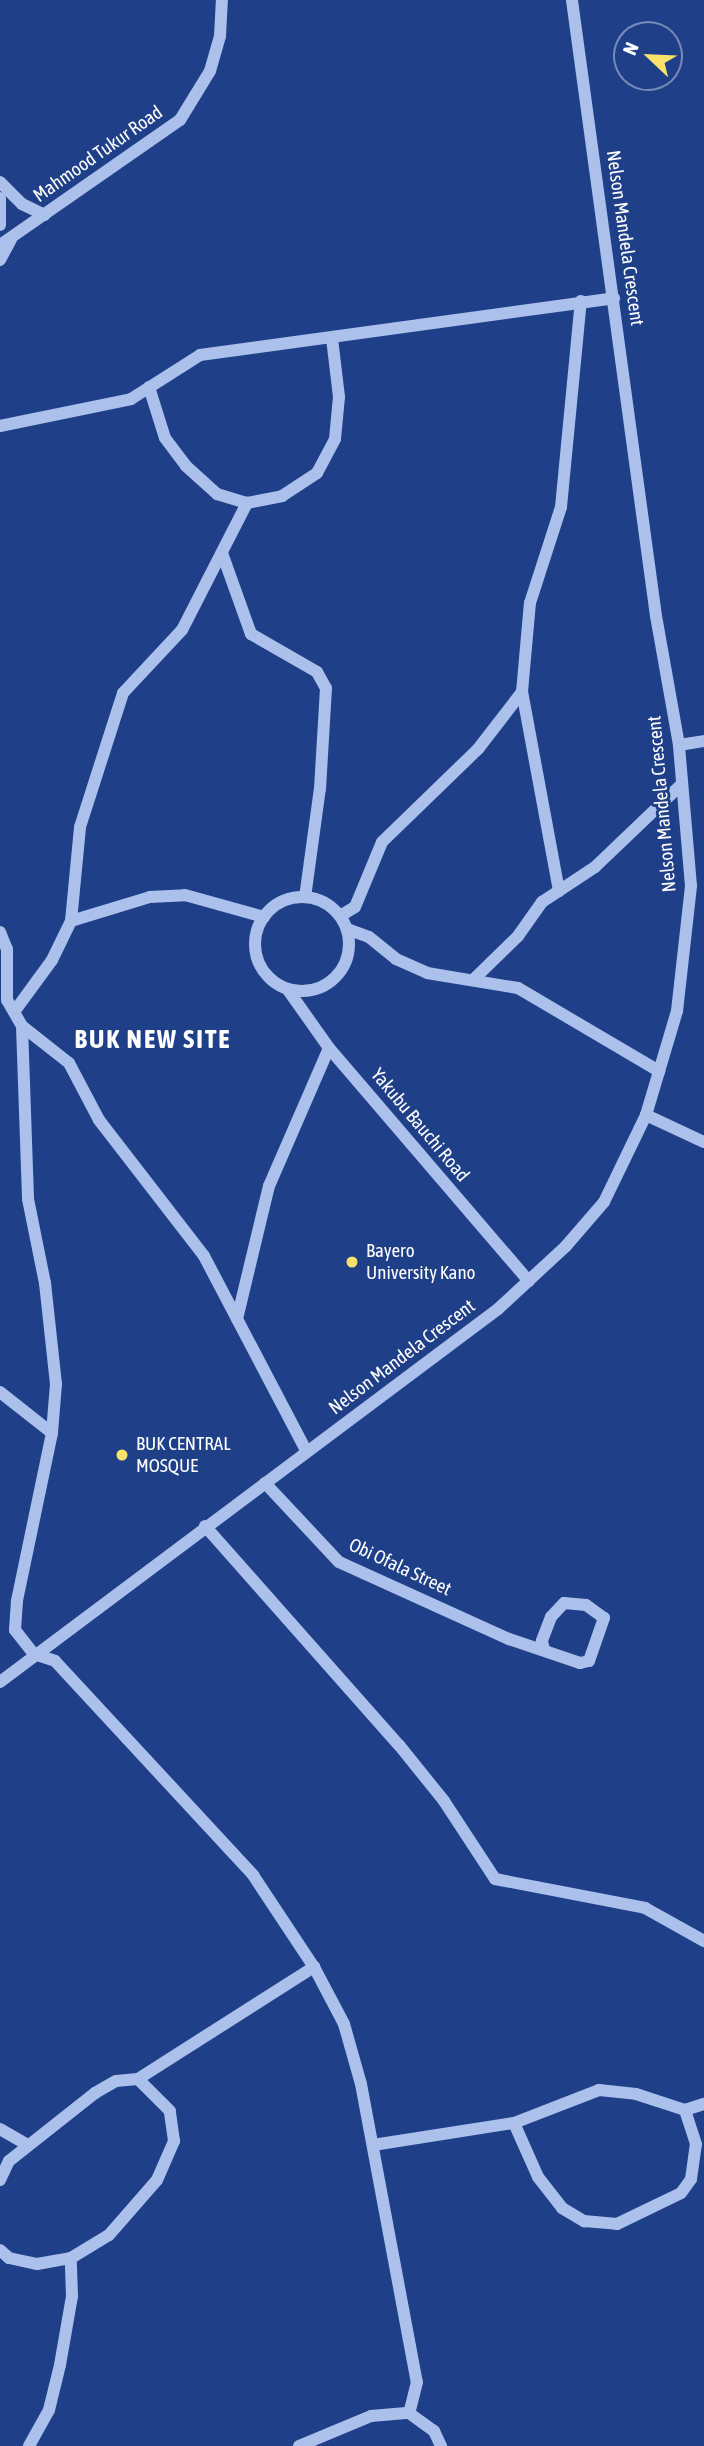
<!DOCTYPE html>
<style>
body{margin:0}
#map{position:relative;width:704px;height:2446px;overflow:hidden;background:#1f4089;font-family:"Asap Condensed",sans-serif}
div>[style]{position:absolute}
.minor>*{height:12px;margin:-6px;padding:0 6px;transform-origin:6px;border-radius:6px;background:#abc0eb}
.minor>.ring{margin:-6px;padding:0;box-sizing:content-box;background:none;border:12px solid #abc0eb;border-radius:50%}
.dots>*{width:19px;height:19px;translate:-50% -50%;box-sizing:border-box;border:4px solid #1f4089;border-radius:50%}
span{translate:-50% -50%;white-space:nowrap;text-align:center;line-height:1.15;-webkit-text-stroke:6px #1f4089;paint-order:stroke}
.street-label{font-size:19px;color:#fff}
.poi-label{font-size:19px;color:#fff}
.left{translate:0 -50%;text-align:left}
.district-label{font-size:26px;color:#fff;font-weight:700;letter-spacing:2px}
.north{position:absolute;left:613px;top:21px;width:70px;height:70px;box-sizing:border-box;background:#1f4089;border:2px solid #798cb8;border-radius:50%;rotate:293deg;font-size:19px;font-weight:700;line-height:28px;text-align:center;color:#fff}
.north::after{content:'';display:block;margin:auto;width:24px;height:32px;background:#f9e16b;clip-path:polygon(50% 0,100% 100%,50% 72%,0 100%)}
</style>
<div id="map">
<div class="minor">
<i style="left:0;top:182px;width:31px;rotate:45deg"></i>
<i style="left:22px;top:204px;width:25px;rotate:26deg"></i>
<i style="left:0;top:198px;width:27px;rotate:90deg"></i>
<i style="left:0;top:245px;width:219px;rotate:-34.8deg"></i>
<i style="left:180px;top:120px;width:57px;rotate:-58.5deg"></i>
<i style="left:210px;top:71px;width:36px;rotate:-74deg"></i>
<i style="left:220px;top:36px;width:36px;rotate:-87deg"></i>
<i style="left:0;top:260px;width:24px;rotate:-62deg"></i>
<i style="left:149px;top:387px;width:53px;rotate:72.6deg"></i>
<i style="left:165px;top:438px;width:35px;rotate:53deg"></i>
<i style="left:186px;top:466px;width:42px;rotate:42.1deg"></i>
<i style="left:217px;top:494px;width:31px;rotate:17deg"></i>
<i style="left:247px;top:503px;width:36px;rotate:-11deg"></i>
<i style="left:282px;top:496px;width:42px;rotate:-33.3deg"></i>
<i style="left:317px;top:473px;width:38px;rotate:-62deg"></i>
<i style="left:335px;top:439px;width:42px;rotate:-84.6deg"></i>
<i style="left:339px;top:397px;width:59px;rotate:-96.8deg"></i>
<i style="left:0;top:426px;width:134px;rotate:-11.6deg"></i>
<i style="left:131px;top:399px;width:82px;rotate:-32.5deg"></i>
<i style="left:200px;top:355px;width:418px;rotate:-7.8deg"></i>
<i style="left:222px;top:553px;width:86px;rotate:70.3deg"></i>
<i style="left:251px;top:634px;width:76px;rotate:29.9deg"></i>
<i style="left:317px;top:672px;width:18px;rotate:61deg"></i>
<i style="left:326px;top:688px;width:100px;rotate:93.4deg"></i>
<i style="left:320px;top:788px;width:110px;rotate:97.8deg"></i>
<i style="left:679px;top:745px;width:25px;rotate:-9deg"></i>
<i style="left:559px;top:891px;width:202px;rotate:-100.5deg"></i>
<i style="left:522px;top:692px;width:89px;rotate:-84.9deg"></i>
<i style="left:530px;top:603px;width:101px;rotate:-72.1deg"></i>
<i style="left:561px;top:507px;width:207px;rotate:-84.5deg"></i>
<i class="ring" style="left:255px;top:897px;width:82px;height:82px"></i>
<i style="left:340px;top:916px;width:17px;rotate:-31deg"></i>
<i style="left:355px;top:907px;width:70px;rotate:-67.4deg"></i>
<i style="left:382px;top:842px;width:134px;rotate:-44.1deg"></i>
<i style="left:478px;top:749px;width:72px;rotate:-52.3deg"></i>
<i style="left:71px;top:921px;width:83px;rotate:-16.9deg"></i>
<i style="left:150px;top:897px;width:35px;rotate:-3deg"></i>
<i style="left:185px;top:895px;width:82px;rotate:15.6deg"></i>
<i style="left:347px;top:929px;width:23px;rotate:20deg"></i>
<i style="left:369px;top:937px;width:35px;rotate:39deg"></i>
<i style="left:396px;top:959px;width:34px;rotate:24deg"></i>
<i style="left:427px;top:973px;width:92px;rotate:9.4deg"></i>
<i style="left:518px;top:988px;width:164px;rotate:30.5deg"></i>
<i style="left:0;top:932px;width:18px;rotate:68deg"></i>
<i style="left:7px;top:949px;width:51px;rotate:90deg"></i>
<i style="left:7px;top:1000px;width:30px;rotate:60deg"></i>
<i style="left:22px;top:1026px;width:173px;rotate:88deg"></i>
<i style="left:28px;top:1199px;width:86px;rotate:78.6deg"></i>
<i style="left:45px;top:1283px;width:102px;rotate:83.8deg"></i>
<i style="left:56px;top:1384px;width:49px;rotate:94.7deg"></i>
<i style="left:52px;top:1433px;width:172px;rotate:101.8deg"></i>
<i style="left:17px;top:1601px;width:29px;rotate:94deg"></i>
<i style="left:15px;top:1630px;width:31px;rotate:52deg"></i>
<i style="left:34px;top:1654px;width:22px;rotate:18deg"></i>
<i style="left:55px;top:1661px;width:292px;rotate:47.2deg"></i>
<i style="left:253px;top:1875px;width:110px;rotate:56.5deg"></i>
<i style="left:314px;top:1967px;width:64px;rotate:62.2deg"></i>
<i style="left:344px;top:2024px;width:62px;rotate:74.2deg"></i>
<i style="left:361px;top:2084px;width:303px;rotate:79.4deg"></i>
<i style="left:417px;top:2382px;width:32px;rotate:104deg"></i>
<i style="left:474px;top:979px;width:62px;rotate:-44.3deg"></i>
<i style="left:518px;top:936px;width:42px;rotate:-54.8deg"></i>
<i style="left:542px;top:902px;width:64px;rotate:-33.4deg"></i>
<i style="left:595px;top:867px;width:120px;rotate:-43.7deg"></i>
<i style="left:288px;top:990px;width:71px;rotate:54.7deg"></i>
<i style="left:329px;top:1048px;width:307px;rotate:49.4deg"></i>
<i style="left:14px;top:1012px;width:64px;rotate:-53.8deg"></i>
<i style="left:52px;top:960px;width:43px;rotate:-64deg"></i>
<i style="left:71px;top:921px;width:94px;rotate:-84.5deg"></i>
<i style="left:80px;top:827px;width:141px;rotate:-72.2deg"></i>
<i style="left:123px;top:693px;width:86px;rotate:-46.9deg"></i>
<i style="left:182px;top:630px;width:143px;rotate:-62.9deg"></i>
<i style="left:22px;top:1026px;width:60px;rotate:38.2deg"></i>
<i style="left:69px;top:1063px;width:64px;rotate:62.2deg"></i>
<i style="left:99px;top:1120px;width:172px;rotate:52.3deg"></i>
<i style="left:204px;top:1256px;width:221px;rotate:62.3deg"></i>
<i style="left:646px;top:1115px;width:64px;rotate:25deg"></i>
<i style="left:237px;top:1319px;width:137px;rotate:-76.5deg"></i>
<i style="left:269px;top:1186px;width:150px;rotate:-66.5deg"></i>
<i style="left:0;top:1392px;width:66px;rotate:38.3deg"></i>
<i style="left:265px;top:1483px;width:108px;rotate:46.9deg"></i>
<i style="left:339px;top:1562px;width:187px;rotate:24.4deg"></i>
<i style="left:509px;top:1639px;width:75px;rotate:18.7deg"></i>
<i style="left:580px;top:1663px;width:9px;rotate:-13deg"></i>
<i style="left:589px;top:1661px;width:46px;rotate:-70.8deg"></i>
<i style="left:604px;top:1618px;width:22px;rotate:-144deg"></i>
<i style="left:586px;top:1605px;width:22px;rotate:-175deg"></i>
<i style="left:564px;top:1603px;width:19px;rotate:133deg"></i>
<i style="left:551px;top:1617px;width:26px;rotate:111deg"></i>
<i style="left:542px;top:1641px;width:9px;rotate:77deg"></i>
<i style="left:205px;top:1526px;width:293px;rotate:48.5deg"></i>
<i style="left:399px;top:1745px;width:72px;rotate:51.2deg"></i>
<i style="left:444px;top:1801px;width:93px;rotate:56.8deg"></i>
<i style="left:495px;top:1879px;width:153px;rotate:10.9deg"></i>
<i style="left:645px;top:1908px;width:68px;rotate:29.2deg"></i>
<i style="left:0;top:1682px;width:622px;rotate:-36.83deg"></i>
<i style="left:498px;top:1309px;width:93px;rotate:-42.8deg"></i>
<i style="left:566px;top:1246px;width:58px;rotate:-49.2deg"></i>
<i style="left:604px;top:1202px;width:97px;rotate:-64.2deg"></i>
<i style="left:646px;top:1115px;width:109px;rotate:-73.4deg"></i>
<i style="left:677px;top:1011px;width:126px;rotate:-83.6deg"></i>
<i style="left:691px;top:886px;width:142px;rotate:-94.9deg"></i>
<i style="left:679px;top:745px;width:131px;rotate:-100.1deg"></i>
<i style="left:656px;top:616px;width:622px;rotate:-97.77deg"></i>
<i style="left:514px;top:2123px;width:59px;rotate:66deg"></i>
<i style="left:538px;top:2177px;width:39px;rotate:52deg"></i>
<i style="left:562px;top:2208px;width:26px;rotate:31deg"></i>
<i style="left:584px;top:2221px;width:33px;rotate:5deg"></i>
<i style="left:617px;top:2224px;width:71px;rotate:-25.8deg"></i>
<i style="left:681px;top:2193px;width:17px;rotate:-54deg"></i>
<i style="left:691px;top:2179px;width:35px;rotate:-82deg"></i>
<i style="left:696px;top:2144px;width:36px;rotate:-108deg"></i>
<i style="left:0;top:2129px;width:32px;rotate:30deg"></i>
<i style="left:373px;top:2145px;width:143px;rotate:-8.9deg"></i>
<i style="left:514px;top:2123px;width:91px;rotate:-21.2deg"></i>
<i style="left:599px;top:2090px;width:37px;rotate:6deg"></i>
<i style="left:636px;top:2094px;width:52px;rotate:18.1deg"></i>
<i style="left:685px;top:2110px;width:20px;rotate:-18deg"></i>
<i style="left:0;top:2180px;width:21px;rotate:-65deg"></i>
<i style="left:9px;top:2161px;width:110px;rotate:-38.3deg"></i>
<i style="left:95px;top:2093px;width:24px;rotate:-30deg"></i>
<i style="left:116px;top:2081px;width:22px;rotate:-5deg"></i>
<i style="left:138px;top:2079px;width:209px;rotate:-32.5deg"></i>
<i style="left:0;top:2250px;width:12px;rotate:42deg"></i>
<i style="left:9px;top:2258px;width:29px;rotate:12deg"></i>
<i style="left:37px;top:2264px;width:35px;rotate:-10deg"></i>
<i style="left:71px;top:2258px;width:44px;rotate:-31.2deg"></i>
<i style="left:109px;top:2235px;width:73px;rotate:-48.9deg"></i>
<i style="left:157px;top:2180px;width:43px;rotate:-66.4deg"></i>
<i style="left:174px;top:2141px;width:30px;rotate:-98deg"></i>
<i style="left:170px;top:2111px;width:45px;rotate:-135deg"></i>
<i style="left:29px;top:2446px;width:41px;rotate:-60.9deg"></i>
<i style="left:49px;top:2410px;width:46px;rotate:-76.3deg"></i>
<i style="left:60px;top:2365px;width:70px;rotate:-80.1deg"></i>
<i style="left:72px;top:2296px;width:38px;rotate:-92deg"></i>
<i style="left:299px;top:2446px;width:78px;rotate:-22.6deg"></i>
<i style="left:371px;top:2416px;width:38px;rotate:-5deg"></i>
<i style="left:409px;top:2413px;width:31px;rotate:36deg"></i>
<i style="left:434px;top:2431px;width:17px;rotate:65deg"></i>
</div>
<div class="dots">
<i style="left:352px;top:1262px;background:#f9e16b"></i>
<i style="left:122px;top:1455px;background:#f9e16b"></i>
</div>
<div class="street-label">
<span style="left:98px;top:154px;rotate:-35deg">Mahmood Tukur Road</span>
<span style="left:625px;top:238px;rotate:82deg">Nelson Mandela Crescent</span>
<span style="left:662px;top:804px;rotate:-95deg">Nelson Mandela Crescent</span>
<span style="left:420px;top:1125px;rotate:50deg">Yakubu Bauchi Road</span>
<span style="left:402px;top:1357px;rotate:-37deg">Nelson Mandela Crescent</span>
<span style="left:400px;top:1567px;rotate:25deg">Obi Ofala Street</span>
</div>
<div class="poi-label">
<span class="left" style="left:366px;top:1262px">Bayero<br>University Kano</span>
<span class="left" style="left:136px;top:1455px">BUK CENTRAL<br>MOSQUE</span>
</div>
<div class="district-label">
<span style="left:153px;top:1040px">BUK NEW SITE</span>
</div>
<div class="north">N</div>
</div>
